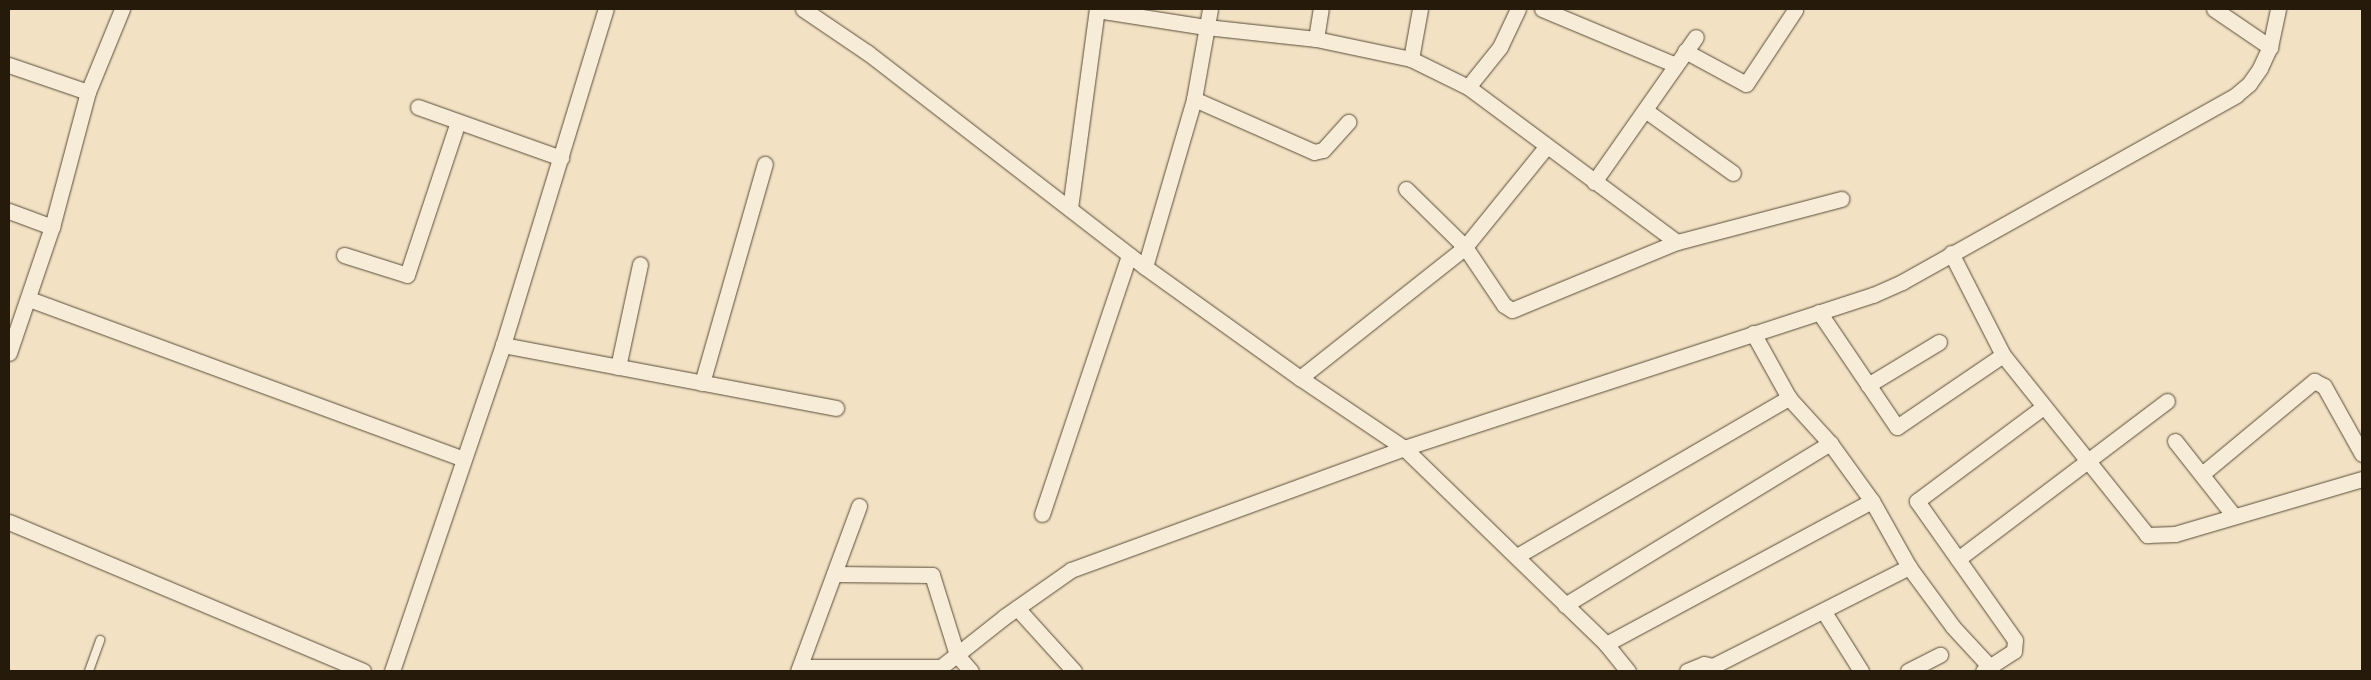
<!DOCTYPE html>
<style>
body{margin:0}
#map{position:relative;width:2371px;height:680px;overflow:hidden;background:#f2e1c3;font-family:"Gentium Book Plus",serif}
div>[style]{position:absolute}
.roads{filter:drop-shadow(0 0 1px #594c38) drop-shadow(0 0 1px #594c38)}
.lane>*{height:8px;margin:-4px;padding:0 4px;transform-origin:4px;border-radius:4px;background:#f7ecd8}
.street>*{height:15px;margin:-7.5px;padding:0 7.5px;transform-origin:7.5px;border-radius:7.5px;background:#f7ecd8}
span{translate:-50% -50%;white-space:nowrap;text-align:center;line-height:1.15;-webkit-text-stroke:4px #f7ecd8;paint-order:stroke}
.frame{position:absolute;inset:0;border:10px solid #261a0a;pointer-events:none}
</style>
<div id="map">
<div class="roads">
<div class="lane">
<i style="left:89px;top:671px;width:33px;rotate:-70deg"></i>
</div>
<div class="street">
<i style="left:803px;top:9px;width:78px;rotate:34.1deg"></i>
<i style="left:868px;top:53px;width:350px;rotate:37.7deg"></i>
<i style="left:1145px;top:267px;width:191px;rotate:35.6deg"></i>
<i style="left:1300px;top:378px;width:125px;rotate:33.9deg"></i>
<i style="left:1404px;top:448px;width:281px;rotate:44.1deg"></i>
<i style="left:1606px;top:644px;width:35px;rotate:51deg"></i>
<i style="left:1542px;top:9px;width:145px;rotate:22.7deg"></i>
<i style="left:2214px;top:9px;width:68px;rotate:34.2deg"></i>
<i style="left:1097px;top:10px;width:110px;rotate:8.9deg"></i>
<i style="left:1206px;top:27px;width:111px;rotate:6.2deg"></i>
<i style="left:1316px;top:39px;width:97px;rotate:11.9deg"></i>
<i style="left:1411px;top:59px;width:64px;rotate:26.2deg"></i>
<i style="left:1468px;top:87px;width:260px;rotate:36.6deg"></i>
<i style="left:1316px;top:39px;width:30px;rotate:-81deg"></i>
<i style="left:1685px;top:51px;width:69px;rotate:28.4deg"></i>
<i style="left:1746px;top:84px;width:89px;rotate:-56.5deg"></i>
<i style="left:1411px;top:59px;width:51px;rotate:-79.8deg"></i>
<i style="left:9px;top:65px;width:83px;rotate:18.9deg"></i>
<i style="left:1468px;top:87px;width:51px;rotate:-51.3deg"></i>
<i style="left:1500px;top:47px;width:42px;rotate:-64.7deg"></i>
<i style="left:1194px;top:99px;width:131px;rotate:23.8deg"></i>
<i style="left:1314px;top:152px;width:9px;rotate:-13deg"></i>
<i style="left:1323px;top:150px;width:38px;rotate:-48deg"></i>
<i style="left:418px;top:107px;width:152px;rotate:19.6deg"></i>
<i style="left:1645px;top:110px;width:108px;rotate:35.6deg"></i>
<i style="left:1594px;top:182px;width:177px;rotate:-54.9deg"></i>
<i style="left:1406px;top:189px;width:83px;rotate:44.5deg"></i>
<i style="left:1465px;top:247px;width:70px;rotate:56.1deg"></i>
<i style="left:1504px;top:305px;width:9px;rotate:32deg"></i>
<i style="left:1512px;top:310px;width:178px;rotate:-22.4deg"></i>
<i style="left:1677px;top:242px;width:170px;rotate:-14.7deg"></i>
<i style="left:1070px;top:208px;width:201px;rotate:-82.3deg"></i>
<i style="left:9px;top:211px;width:46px;rotate:20.4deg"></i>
<i style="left:1951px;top:253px;width:114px;rotate:63deg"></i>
<i style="left:2003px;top:355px;width:231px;rotate:51.3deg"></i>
<i style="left:2147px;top:535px;width:28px;rotate:-2deg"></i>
<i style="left:2175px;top:534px;width:195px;rotate:-16.4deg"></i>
<i style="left:344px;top:255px;width:66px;rotate:17.6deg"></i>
<i style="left:407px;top:275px;width:161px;rotate:-71.6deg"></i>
<i style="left:1145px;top:267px;width:175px;rotate:-73.7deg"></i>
<i style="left:1194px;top:99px;width:91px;rotate:-79.9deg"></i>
<i style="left:29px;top:299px;width:463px;rotate:20.2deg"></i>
<i style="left:1819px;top:312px;width:139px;rotate:55.9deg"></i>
<i style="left:1897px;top:427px;width:128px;rotate:-34.2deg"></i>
<i style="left:1753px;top:333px;width:74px;rotate:61deg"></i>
<i style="left:1789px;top:398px;width:61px;rotate:47.7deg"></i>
<i style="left:1830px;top:443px;width:72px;rotate:54.1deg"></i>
<i style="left:1872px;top:501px;width:76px;rotate:60.7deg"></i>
<i style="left:1909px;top:567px;width:74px;rotate:53.7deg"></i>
<i style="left:1953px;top:627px;width:54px;rotate:47.2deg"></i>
<i style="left:503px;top:345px;width:339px;rotate:10.7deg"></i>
<i style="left:9px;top:353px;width:133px;rotate:-71.2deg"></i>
<i style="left:52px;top:227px;width:140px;rotate:-75.1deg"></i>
<i style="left:88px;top:92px;width:90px;rotate:-67.7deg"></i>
<i style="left:618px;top:367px;width:105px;rotate:-77.9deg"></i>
<i style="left:1300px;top:378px;width:211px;rotate:-38.4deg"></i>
<i style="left:1465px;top:247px;width:129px;rotate:-51deg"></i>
<i style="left:702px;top:383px;width:228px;rotate:-74deg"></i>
<i style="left:1868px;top:385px;width:83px;rotate:-31.2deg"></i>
<i style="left:2175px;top:441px;width:95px;rotate:51.8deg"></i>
<i style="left:2202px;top:474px;width:146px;rotate:-39.7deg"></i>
<i style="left:2314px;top:381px;width:11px;rotate:27deg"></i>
<i style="left:2324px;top:386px;width:78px;rotate:60.8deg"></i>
<i style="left:1042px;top:514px;width:273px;rotate:-71.4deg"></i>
<i style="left:9px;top:522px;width:384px;rotate:22.8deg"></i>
<i style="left:1517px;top:556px;width:315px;rotate:-30.2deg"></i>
<i style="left:1958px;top:559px;width:262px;rotate:-37.1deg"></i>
<i style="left:834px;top:574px;width:98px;rotate:0.6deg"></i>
<i style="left:932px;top:575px;width:84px;rotate:72.6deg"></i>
<i style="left:957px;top:655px;width:21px;rotate:49deg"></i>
<i style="left:1565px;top:605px;width:311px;rotate:-31.4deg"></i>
<i style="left:1017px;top:608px;width:85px;rotate:47.9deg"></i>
<i style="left:1824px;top:612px;width:70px;rotate:57.9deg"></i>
<i style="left:1606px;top:644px;width:302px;rotate:-28.3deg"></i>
<i style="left:800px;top:667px;width:141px"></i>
<i style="left:941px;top:667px;width:80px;rotate:-38.4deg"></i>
<i style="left:1004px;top:617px;width:82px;rotate:-35deg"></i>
<i style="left:1071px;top:570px;width:355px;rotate:-20.1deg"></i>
<i style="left:1404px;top:448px;width:493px;rotate:-18.1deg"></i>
<i style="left:1873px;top:295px;width:32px;rotate:-24deg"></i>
<i style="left:1902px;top:282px;width:383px;rotate:-29.2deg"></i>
<i style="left:2236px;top:95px;width:17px;rotate:-40deg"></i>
<i style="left:2249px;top:84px;width:19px;rotate:-55deg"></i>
<i style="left:2260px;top:68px;width:23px;rotate:-65deg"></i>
<i style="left:2270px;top:47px;width:39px;rotate:-78deg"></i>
<i style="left:392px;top:671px;width:344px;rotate:-71.2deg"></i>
<i style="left:503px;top:345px;width:351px;rotate:-73deg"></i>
<i style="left:798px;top:671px;width:176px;rotate:-69.7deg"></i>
<i style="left:1687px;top:671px;width:18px;rotate:-22deg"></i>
<i style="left:1704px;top:664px;width:9px;rotate:13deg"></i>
<i style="left:1713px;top:666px;width:220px;rotate:-26.8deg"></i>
<i style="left:1908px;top:671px;width:36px;rotate:-27deg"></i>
<i style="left:1983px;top:671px;width:37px;rotate:-33deg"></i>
<i style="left:2014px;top:651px;width:11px;rotate:-85deg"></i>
<i style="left:2015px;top:640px;width:170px;rotate:-125.2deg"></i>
<i style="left:1917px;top:501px;width:157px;rotate:-36.7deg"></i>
</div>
</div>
<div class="frame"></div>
</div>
